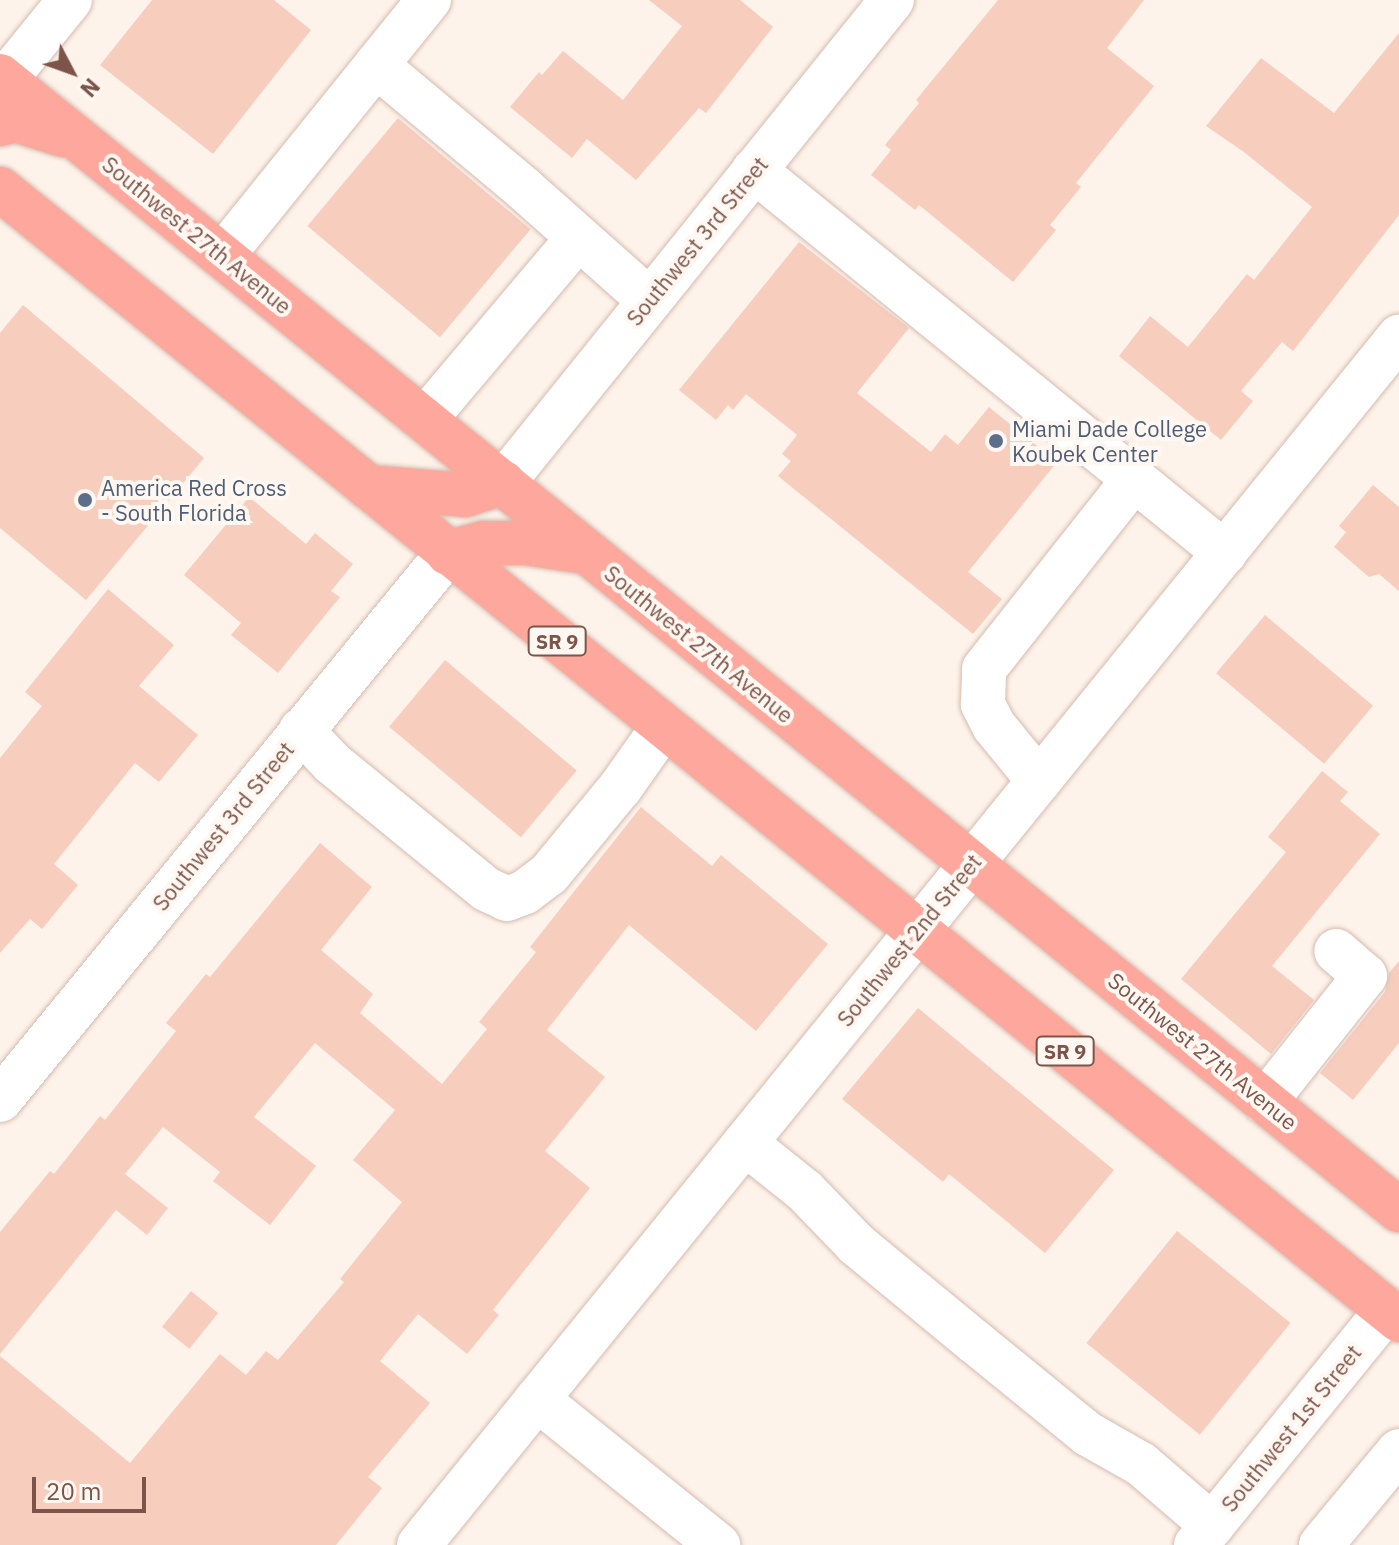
<!DOCTYPE html>
<style>
body{margin:0}
#map{position:relative;width:1399px;height:1545px;overflow:hidden;background:#fef3ea;font-family:"IBM Plex Sans",sans-serif}
div>[style]{position:absolute}
.building>*{inset:0;background:#f7cdbe;transform-origin:0 0}
.roads{filter:drop-shadow(0 0 2px #d5bbb0) drop-shadow(0 0 2px #d5bbb0)}
.minor>*{height:44px;margin:-22px;padding:0 22px;transform-origin:22px;border-radius:22px;background:#fff}
.highway>*{height:44px;margin:-22px;padding:0 22px;transform-origin:22px;border-radius:22px;background:#fea79c}
.dots>*{width:22px;height:22px;translate:-50% -50%;box-sizing:border-box;border:4px solid #fff8f2;border-radius:50%}
span{translate:-50% -50%;white-space:nowrap;text-align:center;line-height:1.15;-webkit-text-stroke:8px #fff8f2;paint-order:stroke}
.shield-label span{padding:2px 6px;background:#fff8f2;border:2px solid;border-radius:6px;-webkit-text-stroke-width:0}
.shield-label{font-size:20px;color:#7d5449;font-weight:700}
.street-label{font-size:22px;color:#7d5449}
.service-label{font-size:22px;color:#4e5e75}
.left{translate:0 -50%;text-align:left}
.north{position:absolute;left:32px;top:32px;width:80px;height:80px;-webkit-text-stroke:6px #fff8f2;paint-order:stroke;rotate:131deg;font-size:22px;font-weight:700;line-height:32px;text-align:center;color:#7d5449}
.north::after{content:'';display:block;margin:auto;width:28px;height:36px;background:#7d5449;clip-path:polygon(50% 0,100% 100%,50% 72%,0 100%)}
.scale{position:absolute;left:32px;top:1477px;width:114px;height:36px;box-sizing:border-box;border:4px solid #7d5449;border-top:0;padding-left:10px;font-size:24px;line-height:28px;white-space:nowrap;color:#7d5449;-webkit-text-stroke:6px #fff8f2;paint-order:stroke}
</style>
<div id="map">
<div class="building">
<i style="clip-path:polygon(152px 0,274px 0,311px 30px,213px 154px,100px 65px)"></i>
<i style="clip-path:polygon(649px 0,740px 0,773px 27px,706px 113px,699px 108px,636px 180px,587px 139px,572px 158px,510px 107px,539px 72px,542px 75px,563px 51px,623px 100px,682px 26px)"></i>
<i style="clip-path:polygon(998px 0,1144px 0,1107px 48px,1154px 86px,1076px 183px,1081px 187px,1050px 225px,1056px 230px,1013px 282px,919px 205px,915px 210px,871px 175px,891px 150px,885px 145px,919px 103px,916px 100px)"></i>
<i style="clip-path:polygon(1399px 33px,1399px 215px,1293px 351px,1282px 342px,1241px 391px,1253px 401px,1221px 440px,1119px 356px,1150px 316px,1188px 347px,1247px 274px,1254px 280px,1312px 207px,1244px 152px,1206px 126px,1261px 58px,1334px 113px)"></i>
<i style="left:398px;top:118px;width:173px;height:141px;rotate:40deg"></i>
<i style="clip-path:polygon(799px 242px,909px 328px,857px 393px,931px 452px,945px 434px,958px 445px,989px 407px,1057px 462px,968px 572px,1002px 599px,973px 634px,778px 476px,791px 461px,782px 454px,797px 435px,746px 394px,733px 410px,728px 405px,716px 420px,679px 390px)"></i>
<i style="clip-path:polygon(23px 305px,204px 458px,86px 600px,0 528px,0 333px)"></i>
<i style="clip-path:polygon(1373px 485px,1399px 507px,1399px 591px,1379px 574px,1369px 577px,1334px 547px,1346px 532px,1339px 526px)"></i>
<i style="clip-path:polygon(249px 497px,306px 544px,315px 533px,353px 564px,331px 591px,340px 597px,278px 673px,231px 635px,241px 623px,184px 575px)"></i>
<i style="clip-path:polygon(108px 589px,174px 645px,139px 686px,198px 735px,159px 782px,135px 763px,54px 864px,78px 885px,42px 929px,30px 919px,0 953px,0 758px,42px 706px,25px 692px)"></i>
<i style="left:1265px;top:615px;width:141px;height:76px;rotate:40deg"></i>
<i style="left:445px;top:660px;width:172px;height:87px;rotate:40deg"></i>
<i style="clip-path:polygon(1322px 771px,1348px 792px,1340px 801px,1380px 834px,1272px 966px,1314px 1000px,1271px 1054px,1181px 979px,1286px 852px,1268px 837px)"></i>
<i style="clip-path:polygon(641px 807px,712px 866px,721px 855px,828px 944px,756px 1031px,629px 925px,547px 1030px,605px 1077px,545px 1151px,590px 1188px,493px 1310px,499px 1315px,467px 1354px,418px 1314px,380px 1361px,430px 1403px,368px 1477px,382px 1488px,336px 1545px,0 1545px,0 1356px,130px 1463px,220px 1354px,246px 1375px,266px 1351px,278px 1360px,344px 1282px,340px 1279px,402px 1202px,353px 1160px,395px 1110px,315px 1043px,254px 1117px,316px 1166px,270px 1225px,213px 1181px,220px 1172px,163px 1127px,125px 1174px,168px 1208px,147px 1235px,116px 1210px,0 1354px,0 1232px,50px 1171px,54px 1174px,100px 1116px,105px 1120px,176px 1031px,166px 1023px,206px 974px,210px 977px,320px 843px,372px 887px,321px 950px,373px 994px,360px 1013px,442px 1084px,487px 1029px,479px 1022px,536px 952px,530px 947px)"></i>
<i style="clip-path:polygon(1399px 961px,1399px 1043px,1353px 1100px,1320px 1073px,1385px 992px,1389px 973px)"></i>
<i style="clip-path:polygon(918px 1008px,1114px 1170px,1045px 1253px,949px 1174px,943px 1182px,842px 1099px)"></i>
<i style="left:1177px;top:1231px;width:146px;height:144px;rotate:39deg"></i>
<i style="left:191px;top:1291px;width:35px;height:46px;rotate:39deg"></i>
</div>
<div class="roads">
<div class="minor">
<i style="left:376px;top:65px;width:192px;rotate:39.9deg"></i>
<i style="left:523px;top:188px;width:169px;rotate:41.6deg"></i>
<i style="left:5px;top:80px;width:103px;rotate:-50.9deg"></i>
<i style="left:754px;top:170px;width:607px;rotate:39.12deg"></i>
<i style="left:223px;top:255px;width:328px;rotate:-51.1deg"></i>
<i style="left:426px;top:418px;width:234px;rotate:-49.8deg"></i>
<i style="left:503px;top:483px;width:620px;rotate:-51.15deg"></i>
<i style="left:301px;top:730px;width:45px;rotate:46.8deg"></i>
<i style="left:332px;top:763px;width:199px;rotate:39.3deg"></i>
<i style="left:486px;top:889px;width:23px;rotate:25deg"></i>
<i style="left:507px;top:899px;width:19px;rotate:-21deg"></i>
<i style="left:525px;top:892px;width:30px;rotate:-37deg"></i>
<i style="left:549px;top:874px;width:112px;rotate:-50.5deg"></i>
<i style="left:620px;top:788px;width:75px;rotate:-54.8deg"></i>
<i style="left:1039px;top:781px;width:71px;rotate:-129.3deg"></i>
<i style="left:994px;top:726px;width:25px;rotate:-117deg"></i>
<i style="left:983px;top:704px;width:35px;rotate:-88deg"></i>
<i style="left:984px;top:669px;width:243px;rotate:-51.7deg"></i>
<i style="left:0;top:1100px;width:707px;rotate:-50.68deg"></i>
<i style="left:1265px;top:1102px;width:161px;rotate:-51.6deg"></i>
<i style="left:1365px;top:976px;width:38px;rotate:-139deg"></i>
<i style="left:745px;top:1143px;width:77px;rotate:38.7deg"></i>
<i style="left:805px;top:1191px;width:74px;rotate:46.1deg"></i>
<i style="left:856px;top:1244px;width:154px;rotate:39.5deg"></i>
<i style="left:975px;top:1342px;width:146px;rotate:39.2deg"></i>
<i style="left:1088px;top:1434px;width:61px;rotate:29.5deg"></i>
<i style="left:1141px;top:1464px;width:94px;rotate:40.7deg"></i>
<i style="left:537px;top:1399px;width:233px;rotate:38.9deg"></i>
<i style="left:419px;top:1545px;width:1556px;rotate:-50.95deg"></i>
<i style="left:1196px;top:1545px;width:303px;rotate:-50.9deg"></i>
<i style="left:1321px;top:1545px;width:122px;rotate:-50.3deg"></i>
</div>
<div class="highway">
<i style="left:0;top:76px;width:1801px;rotate:39.03deg"></i>
<i style="left:0;top:124px;width:16px;rotate:-14deg"></i>
<i style="left:16px;top:120px;width:49px;rotate:17.7deg"></i>
<i style="left:0;top:189px;width:1799px;rotate:38.95deg"></i>
<i style="left:368px;top:487px;width:97px;rotate:4.7deg"></i>
<i style="left:465px;top:495px;width:40px;rotate:-18deg"></i>
<i style="left:448px;top:553px;width:37px;rotate:-16deg"></i>
<i style="left:484px;top:543px;width:42px"></i>
<i style="left:526px;top:543px;width:60px;rotate:8.7deg"></i>
</div>
</div>
<div class="dots">
<i style="left:996px;top:441px;background:#5c6f8a"></i>
<i style="left:85px;top:500px;background:#5c6f8a"></i>
</div>
<div class="shield-label">
<span style="left:557px;top:641px">SR 9</span>
<span style="left:1065px;top:1051px">SR 9</span>
</div>
<div class="street-label">
<span style="left:197px;top:235px;rotate:39deg">Southwest 27th Avenue</span>
<span style="left:697px;top:241px;rotate:-51deg">Southwest 3rd Street</span>
<span style="left:699px;top:644px;rotate:39deg">Southwest 27th Avenue</span>
<span style="left:223px;top:826px;rotate:-51deg">Southwest 3rd Street</span>
<span style="left:909px;top:940px;rotate:-51deg">Southwest 2nd Street</span>
<span style="left:1203px;top:1051px;rotate:39deg">Southwest 27th Avenue</span>
<span style="left:1291px;top:1428px;rotate:-51deg">Southwest 1st Street</span>
</div>
<div class="service-label">
<span class="left" style="left:1012px;top:441px">Miami Dade College<br>Koubek Center</span>
<span class="left" style="left:101px;top:500px">America Red Cross<br>- South Florida</span>
</div>
<div class="north">N</div>
<div class="scale">20 m</div>
</div>
